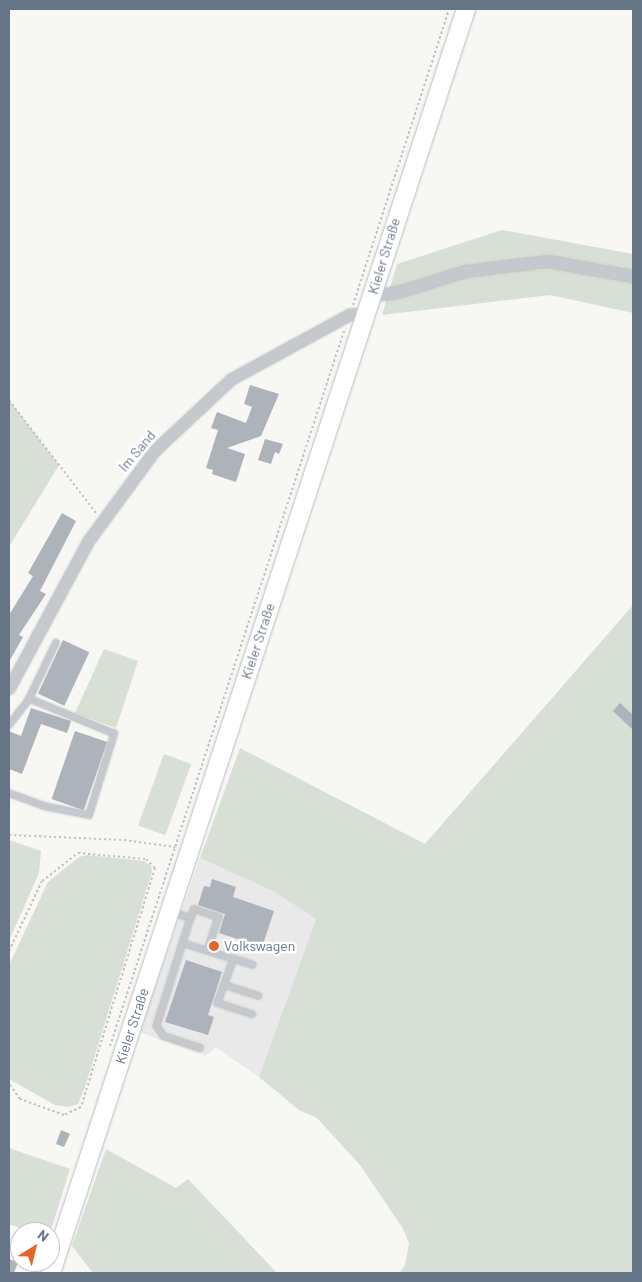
<!DOCTYPE html>
<meta charset="utf-8">
<style>
body{margin:0}
#map{position:relative;width:642px;height:1282px;overflow:hidden;background:#f7f7f4;font-family:Barlow,sans-serif}
div>[style]{position:absolute}
.built>*{inset:0;background:#e8e9e8}
.green>*{inset:0;background:#d8dfd5;transform-origin:0 0}
.building>*{inset:0;background:#acb3ba;transform-origin:0 0}
.path>*{height:2px;margin-top:-1px;transform-origin:0;background:repeating-linear-gradient(90deg,#bfc1c3 0 2.5px,transparent 0 5px)}
.roads{filter:drop-shadow(0 0 1px #b8bcc0) drop-shadow(0 0 1px #b8bcc0)}
.service>*{height:5.5px;margin:-2.75px;padding:0 2.75px;transform-origin:2.75px;border-radius:2.75px;background:#c5c8cc}
.minor>*{height:11px;margin:-5.5px;padding:0 5.5px;transform-origin:5.5px;border-radius:5.5px;background:#c5c8cc}
.primary>*{height:18px;margin:-9px;padding:0 9px;transform-origin:9px;border-radius:9px;background:#fff}
.dots>*{width:14px;height:14px;translate:-50% -50%;box-sizing:border-box;border:2px solid #fff;border-radius:50%}
span{translate:-50% -50%;white-space:nowrap;text-align:center;line-height:1.15;-webkit-text-stroke:5px #fff;paint-order:stroke}
.street-label{font-size:14px;color:#667586}
.poi-label{font-size:14px;color:#667586}
.left{translate:0 -50%;text-align:left}
.frame{position:absolute;inset:0;border:10px solid #667586;pointer-events:none}
.north{position:absolute;left:10px;top:1222px;width:50px;height:50px;box-sizing:border-box;background:#fff;border:1px solid #c2c8cf;border-radius:50%;rotate:36deg;font-size:14px;font-weight:700;line-height:20px;text-align:center;color:#667586}
.north::after{content:'';display:block;margin:auto;width:18px;height:22px;background:#e66426;clip-path:polygon(50% 0,100% 100%,50% 72%,0 100%)}
</style>
<div id="map">
<div class="built">
<i style="clip-path:polygon(200px 858px,273px 891px,316px 919px,259px 1077px,216px 1047px,205px 1056px,139px 1032px)"></i>
</div>
<div class="green">
<i style="clip-path:polygon(502px 230px,633px 254px,633px 313px,550px 295px,382px 315px,397px 264px)"></i>
<i style="clip-path:polygon(9px 400px,59px 465px,9px 547px)"></i>
<i style="clip-path:polygon(633px 605px,633px 1273px,399px 1273px,405px 1265px,409px 1243px,402px 1227px,360px 1165px,317px 1118px,299px 1110px,259px 1077px,316px 919px,273px 891px,200px 858px,240px 748px,425px 844px)"></i>
<i style="clip-path:polygon(104px 649px,138px 661px,116px 728px,75px 713px)"></i>
<i style="left:164px;top:754px;width:29px;height:76px;rotate:20deg"></i>
<i style="clip-path:polygon(9px 840px,41px 851px,39px 873px,9px 941px)"></i>
<i style="clip-path:polygon(87px 855px,144px 861px,151px 866px,152px 872px,85px 1087px,78px 1104px,69px 1107px,55px 1105px,9px 1079px,9px 965px,48px 882px,79px 857px)"></i>
<i style="clip-path:polygon(9px 1148px,70px 1169px,50px 1233px,32px 1232px,9px 1224px)"></i>
<i style="clip-path:polygon(106px 1149px,176px 1188px,188px 1179px,277px 1273px,93px 1273px,72px 1246px)"></i>
</div>
<div class="building">
<i style="clip-path:polygon(250px 385px,279px 394px,261px 436px,227px 448px,245px 454px,236px 482px,212px 474px,213px 470px,206px 468px,218px 430px,211px 428px,217px 412px,246px 423px,252px 407px,244px 404px)"></i>
<i style="clip-path:polygon(265px 439px,283px 444px,279px 454px,275px 452px,271px 464px,258px 460px)"></i>
<i style="clip-path:polygon(62px 513px,76px 521px,40px 591px,46px 594px,19px 635px,23px 637px,9px 662px,9px 615px,33px 576px,28px 573px)"></i>
<i style="left:63px;top:640px;width:29px;height:59px;rotate:25deg"></i>
<i style="clip-path:polygon(620px 703px,633px 715px,633px 730px,613px 711px)"></i>
<i style="clip-path:polygon(31px 708px,71px 721px,67px 733px,41px 724px,22px 774px,9px 769px,9px 731px,21px 736px)"></i>
<i style="left:75px;top:731px;width:34px;height:72px;rotate:19deg"></i>
<i style="clip-path:polygon(212px 879px,236px 887px,233px 897px,274px 911px,262px 947px,219px 933px,225px 914px,198px 905px,204px 886px,210px 887px)"></i>
<i style="clip-path:polygon(186px 960px,222px 972px,208px 1015px,214px 1017px,208px 1035px,165px 1022px)"></i>
<i style="clip-path:polygon(61px 1130px,70px 1134px,64px 1147px,56px 1144px)"></i>
<i style="clip-path:polygon(9px 1259px,18px 1262px,14px 1273px,9px 1273px)"></i>
</div>
<div class="path">
<i style="left:353px;top:305px;width:311px;rotate:-72deg"></i>
<i style="left:9px;top:400px;width:143px;rotate:52.4deg"></i>
<i style="left:9px;top:835px;width:115px;rotate:2.5deg"></i>
<i style="left:124px;top:840px;width:52px;rotate:7.7deg"></i>
<i style="left:9px;top:951px;width:77px;rotate:-64.8deg"></i>
<i style="left:42px;top:881px;width:46px;rotate:-37.9deg"></i>
<i style="left:78px;top:853px;width:68px;rotate:5deg"></i>
<i style="left:146px;top:859px;width:13px;rotate:45deg"></i>
<i style="left:155px;top:868px;width:250px;rotate:107.2deg"></i>
<i style="left:81px;top:1107px;width:19px;rotate:155deg"></i>
<i style="left:64px;top:1115px;width:47px;rotate:-160deg"></i>
<i style="left:20px;top:1099px;width:19px;rotate:-126deg"></i>
<i style="left:110px;top:1046px;width:755px;rotate:-71.88deg"></i>
</div>
<div class="roads">
<div class="service">
<i style="left:9px;top:725px;width:33px;rotate:-52deg"></i>
<i style="left:9px;top:793px;width:37px;rotate:20deg"></i>
<i style="left:44px;top:806px;width:46px;rotate:11.3deg"></i>
<i style="left:89px;top:815px;width:85px;rotate:-72.8deg"></i>
<i style="left:114px;top:734px;width:92px;rotate:-157.6deg"></i>
<i style="left:29px;top:699px;width:62px;rotate:-64.3deg"></i>
<i style="left:172px;top:912px;width:20px;rotate:18deg"></i>
<i style="left:191px;top:918px;width:113px;rotate:107.5deg"></i>
<i style="left:157px;top:1026px;width:12px;rotate:55deg"></i>
<i style="left:164px;top:1036px;width:38px;rotate:18deg"></i>
<i style="left:191px;top:918px;width:9px;rotate:-72deg"></i>
<i style="left:194px;top:909px;width:26px;rotate:18deg"></i>
<i style="left:219px;top:917px;width:35px;rotate:108deg"></i>
<i style="left:183px;top:943px;width:73px;rotate:17.4deg"></i>
<i style="left:234px;top:959px;width:47px;rotate:110deg"></i>
<i style="left:218px;top:1003px;width:36px;rotate:18deg"></i>
<i style="left:225px;top:985px;width:35px;rotate:18deg"></i>
</div>
<div class="minor">
<i style="left:371px;top:296px;width:30px;rotate:-9deg"></i>
<i style="left:401px;top:291px;width:67px;rotate:-17.4deg"></i>
<i style="left:465px;top:271px;width:83px;rotate:-7deg"></i>
<i style="left:547px;top:261px;width:87px;rotate:9.9deg"></i>
<i style="left:9px;top:688px;width:167px;rotate:-61.7deg"></i>
<i style="left:88px;top:541px;width:112px;rotate:-53.7deg"></i>
<i style="left:154px;top:451px;width:105px;rotate:-43.1deg"></i>
<i style="left:231px;top:379px;width:136px;rotate:-28.6deg"></i>
<i style="left:350px;top:314px;width:16px"></i>
</div>
<div class="primary">
<i style="left:51px;top:1273px;width:1330px;rotate:-71.82deg"></i>
</div>
</div>
<div class="dots">
<i style="left:214px;top:946px;background:#e66426"></i>
</div>
<div class="street-label">
<span style="left:384px;top:256px;rotate:-73deg">Kieler Straße</span>
<span style="left:137px;top:451px;rotate:-50deg">Im Sand</span>
<span style="left:258px;top:641px;rotate:-72deg">Kieler Straße</span>
<span style="left:132px;top:1026px;rotate:-72deg">Kieler Straße</span>
</div>
<div class="poi-label">
<span class="left" style="left:224px;top:946px">Volkswagen</span>
</div>
<div class="frame"></div>
<div class="north">N</div>
</div>
